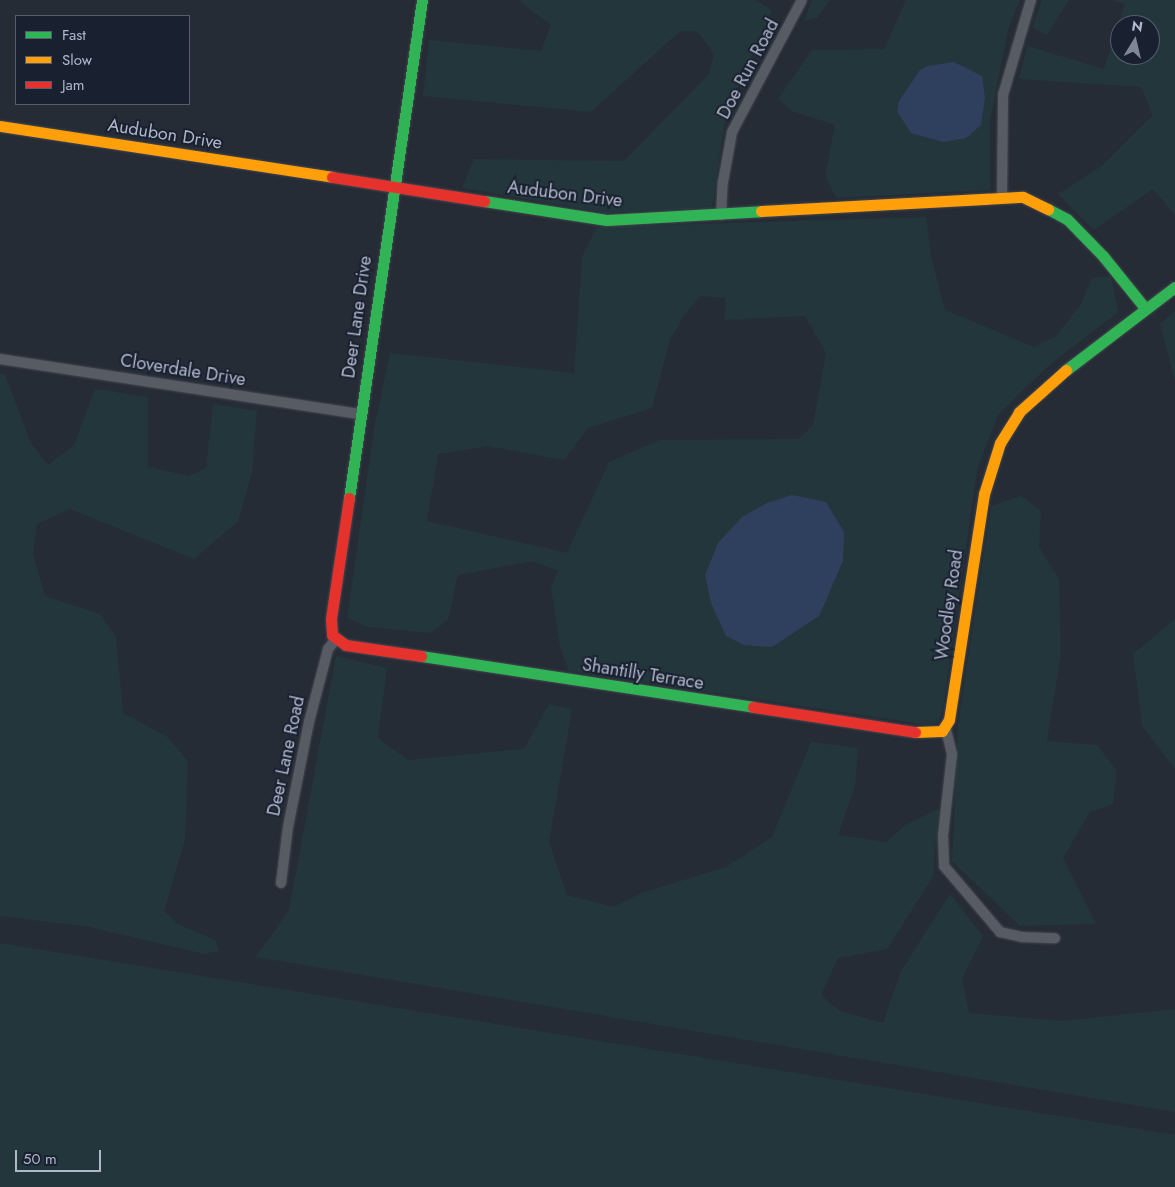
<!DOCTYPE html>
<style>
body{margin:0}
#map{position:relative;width:1175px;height:1187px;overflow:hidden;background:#262c36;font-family:Jost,sans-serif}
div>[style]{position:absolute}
.green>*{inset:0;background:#23363c}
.water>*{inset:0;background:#2f405f}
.roads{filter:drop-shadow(0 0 1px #43474f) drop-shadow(0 0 1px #43474f)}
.street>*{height:10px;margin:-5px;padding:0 5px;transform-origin:5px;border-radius:5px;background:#565b64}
.fast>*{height:11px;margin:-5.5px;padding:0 5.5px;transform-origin:5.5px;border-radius:5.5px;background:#30b455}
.slow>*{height:11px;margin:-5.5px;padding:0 5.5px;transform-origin:5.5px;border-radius:5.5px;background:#ff9f0a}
.jam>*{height:11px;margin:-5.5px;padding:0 5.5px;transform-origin:5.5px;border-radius:5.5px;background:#e5322d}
span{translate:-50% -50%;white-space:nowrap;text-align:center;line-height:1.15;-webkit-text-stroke:4px #192131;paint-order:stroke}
.street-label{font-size:18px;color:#afb7c9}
.legend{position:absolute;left:15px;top:15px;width:175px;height:90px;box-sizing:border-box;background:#192131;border:1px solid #555d6e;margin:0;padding:6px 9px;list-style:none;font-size:15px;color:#afb7c9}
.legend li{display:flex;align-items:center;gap:10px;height:25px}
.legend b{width:25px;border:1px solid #555d6e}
.north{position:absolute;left:1110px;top:15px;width:50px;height:50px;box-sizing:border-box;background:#192131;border:1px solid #555d6e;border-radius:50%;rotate:9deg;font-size:14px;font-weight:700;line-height:20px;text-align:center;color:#afb7c9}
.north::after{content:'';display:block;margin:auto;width:18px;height:22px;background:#7f8696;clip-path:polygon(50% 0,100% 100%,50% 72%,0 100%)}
.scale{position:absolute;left:15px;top:1150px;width:86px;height:22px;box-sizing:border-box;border:2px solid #afb7c9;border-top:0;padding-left:6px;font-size:15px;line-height:18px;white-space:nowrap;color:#afb7c9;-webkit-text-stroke:4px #192131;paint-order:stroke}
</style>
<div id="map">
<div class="green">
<i style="clip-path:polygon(518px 0,755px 0,772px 10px,726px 114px,712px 208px,607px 213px,462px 188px,474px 159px,624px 161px,709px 74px,714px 54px,697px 31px,680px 31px,591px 112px,423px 96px,429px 40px,541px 51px,551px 25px)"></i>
<i style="clip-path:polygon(812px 0,830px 0,817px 18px,804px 21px)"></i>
<i style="clip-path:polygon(906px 0,1020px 0,1008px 29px,990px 121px,990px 190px,836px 198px,825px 175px,835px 125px,792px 111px,778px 99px,812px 50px,884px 49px)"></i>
<i style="clip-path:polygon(1042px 0,1069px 0,1047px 35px,1032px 28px)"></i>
<i style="clip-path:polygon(evenodd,1113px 0,1175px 0,1175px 215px,1153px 189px,1094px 230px,1058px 194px,1102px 166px,1153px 115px,1141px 87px,1019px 79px,1027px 46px,1104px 69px,1125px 4px,1113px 0,1120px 25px,1150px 25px,1150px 55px,1120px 55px,1120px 25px)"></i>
<i style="clip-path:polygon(evenodd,926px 217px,931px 256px,945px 310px,1034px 347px,1056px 336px,1081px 304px,1092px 278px,1111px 276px,1118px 312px,1048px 366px,998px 415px,977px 470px,943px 708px,938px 722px,928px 725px,569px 671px,560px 647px,551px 587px,558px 571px,533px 561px,458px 575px,448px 620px,430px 633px,368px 627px,347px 618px,374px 429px,390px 353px,574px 373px,582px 257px,597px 227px,926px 217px,701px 296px,726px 298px,724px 320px,805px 316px,826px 353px,813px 425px,799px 439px,660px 440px,609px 462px,567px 553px,427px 521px,438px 454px,488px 446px,564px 460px,588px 428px,652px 408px,669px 342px,684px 315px,701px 296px)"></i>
<i style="clip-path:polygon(1175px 311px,1175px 381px,1160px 324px)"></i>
<i style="clip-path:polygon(0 374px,5px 375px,31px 443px,48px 465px,74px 445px,95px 389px,148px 397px,148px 467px,189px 476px,206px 468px,213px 404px,257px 411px,252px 473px,238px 521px,194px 559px,70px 509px,37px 524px,33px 554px,45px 596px,100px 614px,116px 637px,123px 713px,166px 736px,188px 761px,185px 840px,164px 911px,178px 924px,215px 940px,219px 951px,204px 954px,90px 927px,0 916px)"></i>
<i style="clip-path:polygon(1021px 496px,1041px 511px,1039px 547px,1059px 579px,1061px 653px,1047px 741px,1097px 745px,1117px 771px,1113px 804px,1090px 812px,1063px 858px,1096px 924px,1020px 926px,952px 861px,958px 725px,991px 506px)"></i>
<i style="clip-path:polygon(1175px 619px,1175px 769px,1142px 726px,1133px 654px)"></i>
<i style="clip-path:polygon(336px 656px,387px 668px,378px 738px,408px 760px,524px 749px,549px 704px,572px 709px,549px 842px,567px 895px,614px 907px,641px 893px,726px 867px,772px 837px,811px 742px,858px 748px,855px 786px,838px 835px,887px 842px,905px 825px,939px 809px,933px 877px,887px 949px,838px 958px,821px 995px,840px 1011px,883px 1023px,901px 971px,950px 894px,983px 936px,962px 978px,969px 1013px,1062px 1021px,1175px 1009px,1175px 1112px,256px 957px,289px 910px)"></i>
<i style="clip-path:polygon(0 943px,1175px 1135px,1175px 1187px,0 1187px)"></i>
</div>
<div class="water">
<i style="clip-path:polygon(954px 62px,982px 76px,985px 98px,981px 125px,966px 138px,943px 142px,911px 133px,897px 111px,899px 101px,920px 70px,928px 66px)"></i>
<i style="clip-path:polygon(792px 495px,826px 502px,844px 532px,843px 561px,819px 616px,772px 647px,744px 645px,726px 636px,711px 603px,705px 575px,718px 543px,742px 517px,767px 503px)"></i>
</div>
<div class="roads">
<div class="street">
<i style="left:1002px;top:196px;width:101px;rotate:-89.4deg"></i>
<i style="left:1003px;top:95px;width:99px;rotate:-73.6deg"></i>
<i style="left:721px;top:215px;width:33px;rotate:-87deg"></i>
<i style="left:723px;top:182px;width:51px;rotate:-79.8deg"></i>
<i style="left:732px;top:132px;width:149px;rotate:-62.1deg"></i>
<i style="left:0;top:359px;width:365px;rotate:8.7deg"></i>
<i style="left:945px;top:726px;width:29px;rotate:76deg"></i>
<i style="left:952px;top:754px;width:81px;rotate:96.3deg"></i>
<i style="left:943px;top:835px;width:31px;rotate:88deg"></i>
<i style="left:944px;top:866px;width:87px;rotate:49.7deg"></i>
<i style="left:1000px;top:932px;width:23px;rotate:13deg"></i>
<i style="left:1022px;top:937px;width:33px;rotate:2deg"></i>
<i style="left:281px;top:883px;width:56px;rotate:-82.9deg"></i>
<i style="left:288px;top:827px;width:107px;rotate:-78.7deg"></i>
<i style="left:309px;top:722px;width:75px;rotate:-75.4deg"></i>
<i style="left:328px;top:649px;width:13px;rotate:-51deg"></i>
</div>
<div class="fast">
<i style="left:484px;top:201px;width:124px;rotate:8.8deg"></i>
<i style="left:607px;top:220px;width:154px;rotate:-3.3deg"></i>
<i style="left:1048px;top:209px;width:21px;rotate:28deg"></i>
<i style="left:1067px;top:219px;width:52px;rotate:45.8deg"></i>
<i style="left:1103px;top:256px;width:67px;rotate:51.1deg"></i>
<i style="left:1066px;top:370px;width:137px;rotate:-37.3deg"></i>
<i style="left:349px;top:498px;width:503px;rotate:-81.66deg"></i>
<i style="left:421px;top:656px;width:336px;rotate:8.7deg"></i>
</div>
<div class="slow">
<i style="left:0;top:126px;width:336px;rotate:8.7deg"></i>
<i style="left:761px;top:211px;width:262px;rotate:-3.1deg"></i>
<i style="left:1023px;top:197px;width:28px;rotate:26deg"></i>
<i style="left:915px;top:732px;width:27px;rotate:-2deg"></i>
<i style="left:942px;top:731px;width:13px;rotate:-58deg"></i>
<i style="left:949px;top:720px;width:229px;rotate:-81.2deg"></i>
<i style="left:984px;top:494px;width:53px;rotate:-72.6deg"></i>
<i style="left:1000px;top:443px;width:36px;rotate:-58deg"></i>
<i style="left:1019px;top:412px;width:63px;rotate:-41.8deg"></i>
</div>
<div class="jam">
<i style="left:332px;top:177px;width:154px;rotate:9deg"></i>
<i style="left:349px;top:498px;width:122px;rotate:98.5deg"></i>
<i style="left:331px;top:619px;width:16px;rotate:86deg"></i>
<i style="left:332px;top:635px;width:17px;rotate:36deg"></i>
<i style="left:346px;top:645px;width:76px;rotate:8.3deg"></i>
<i style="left:753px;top:707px;width:164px;rotate:8.8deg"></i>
</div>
</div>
<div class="street-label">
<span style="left:748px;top:69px;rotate:-62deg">Doe Run Road</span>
<span style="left:165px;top:134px;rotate:9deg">Audubon Drive</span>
<span style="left:565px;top:194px;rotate:7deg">Audubon Drive</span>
<span style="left:357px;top:317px;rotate:-82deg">Deer Lane Drive</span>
<span style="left:183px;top:370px;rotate:9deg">Cloverdale Drive</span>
<span style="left:949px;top:605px;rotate:-82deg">Woodley Road</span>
<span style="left:643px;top:674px;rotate:9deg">Shantilly Terrace</span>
<span style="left:286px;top:756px;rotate:-78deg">Deer Lane Road</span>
</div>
<ul class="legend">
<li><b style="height:6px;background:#30b455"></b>Fast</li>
<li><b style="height:6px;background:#ff9f0a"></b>Slow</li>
<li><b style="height:6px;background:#e5322d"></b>Jam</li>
</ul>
<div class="north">N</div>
<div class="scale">50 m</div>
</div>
